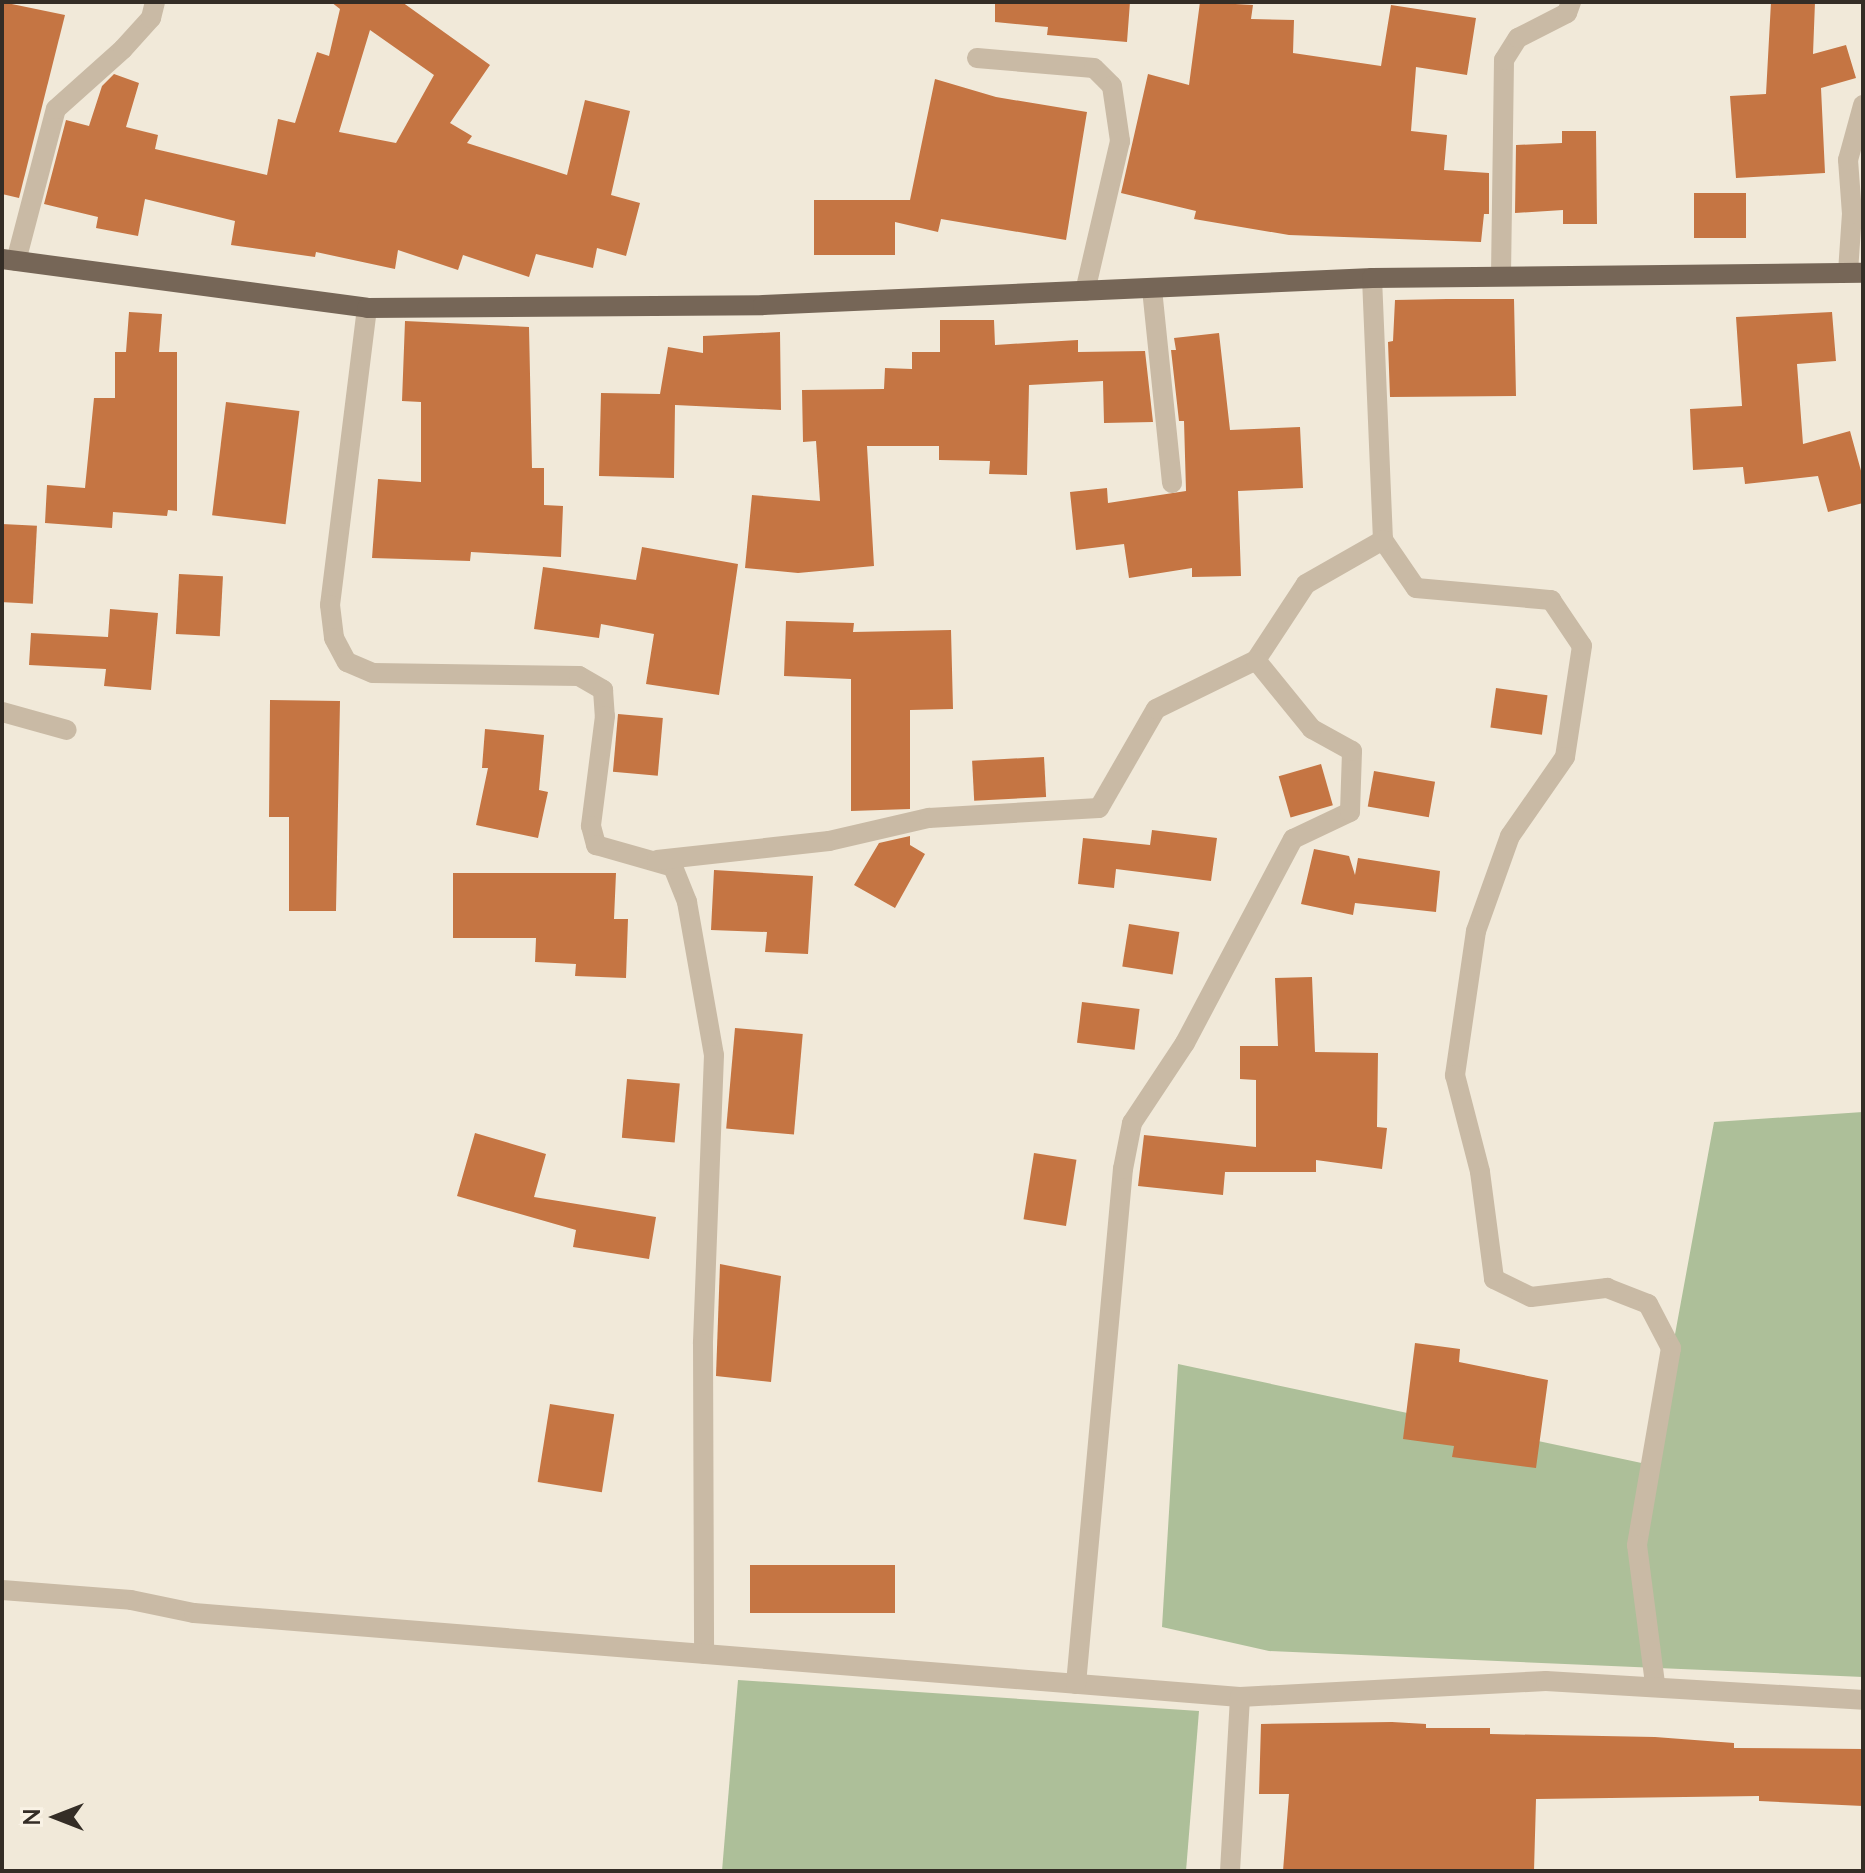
<!DOCTYPE html>
<style>
body{margin:0}
#map{position:relative;width:1865px;height:1873px;overflow:hidden;background:#f1e9d9;font-family:Lato,sans-serif}
div>[style]{position:absolute}
.green>*{inset:0;background:#adbf99}
.building>*{inset:0;background:#c57543;transform-origin:0 0}
.minor>*{height:20px;margin:-10px;padding:0 10px;transform-origin:10px;border-radius:10px;background:#c9baa5}
.major>*{height:20px;margin:-10px;padding:0 10px;transform-origin:10px;border-radius:10px;background:#766657}
span{translate:-50% -50%;white-space:nowrap;text-align:center;line-height:1.15;-webkit-text-stroke:7px #f9f2e5;paint-order:stroke}
.frame{position:absolute;inset:0;border:4px solid #342d26;pointer-events:none}
.north{position:absolute;left:16px;top:1777px;width:80px;height:80px;-webkit-text-stroke:6px #f9f2e5;paint-order:stroke;rotate:270deg;font-size:22px;font-weight:700;line-height:32px;text-align:center;color:#342d26}
.north::after{content:'';display:block;margin:auto;width:28px;height:36px;background:#342d26;clip-path:polygon(50% 0,100% 100%,50% 72%,0 100%)}
</style>
<div id="map">
<div class="green">
<i style="clip-path:polygon(1863px 1112px,1863px 1677px,1269px 1651px,1162px 1627px,1178px 1364px,1651px 1465px,1714px 1122px)"></i>
<i style="clip-path:polygon(738px 1680px,1199px 1711px,1186px 1871px,722px 1871px)"></i>
</div>
<div class="building">
<i style="clip-path:polygon(2px 2px,65px 15px,19px 198px,2px 194px)"></i>
<i style="clip-path:polygon(evenodd,331px 2px,402px 2px,490px 65px,450px 123px,472px 136px,467px 143px,567px 175px,585px 100px,630px 111px,611px 195px,640px 203px,626px 256px,597px 248px,593px 268px,536px 254px,529px 277px,463px 255px,458px 270px,398px 250px,395px 269px,316px 252px,315px 257px,231px 245px,235px 221px,145px 199px,138px 236px,96px 228px,98px 217px,44px 204px,66px 120px,89px 126px,102px 86px,114px 74px,139px 83px,126px 127px,158px 135px,155px 149px,267px 175px,278px 119px,295px 123px,317px 52px,329px 56px,340px 9px,331px 2px,370px 30px,434px 75px,396px 143px,339px 132px,370px 30px)"></i>
<i style="clip-path:polygon(995px 2px,1130px 2px,1127px 42px,1047px 35px,1048px 27px,995px 22px)"></i>
<i style="clip-path:polygon(1200px 2px,1253px 5px,1251px 19px,1294px 20px,1293px 53px,1381px 66px,1391px 5px,1476px 18px,1467px 75px,1416px 67px,1411px 131px,1447px 135px,1444px 170px,1489px 173px,1489px 214px,1484px 214px,1481px 242px,1289px 235px,1194px 219px,1196px 211px,1121px 193px,1148px 74px,1189px 85px)"></i>
<i style="clip-path:polygon(1771px 2px,1815px 2px,1813px 54px,1846px 45px,1856px 78px,1821px 88px,1825px 173px,1736px 178px,1730px 96px,1766px 94px)"></i>
<i style="clip-path:polygon(935px 79px,996px 97px,1087px 112px,1066px 240px,941px 219px,938px 232px,895px 222px,895px 255px,814px 255px,814px 200px,910px 200px)"></i>
<i style="clip-path:polygon(1562px 131px,1596px 131px,1597px 224px,1563px 224px,1563px 210px,1515px 213px,1516px 145px,1562px 143px)"></i>
<i style="left:1694px;top:193px;width:52px;height:45px"></i>
<i style="clip-path:polygon(1447px 299px,1514px 299px,1516px 396px,1390px 397px,1388px 342px,1393px 341px,1395px 300px)"></i>
<i style="clip-path:polygon(129px 312px,162px 314px,159px 352px,177px 352px,177px 511px,168px 510px,167px 516px,113px 512px,112px 528px,45px 523px,47px 485px,85px 488px,94px 398px,115px 398px,115px 352px,126px 352px)"></i>
<i style="clip-path:polygon(1832px 312px,1836px 361px,1797px 364px,1803px 444px,1850px 431px,1863px 478px,1863px 503px,1828px 512px,1818px 476px,1745px 484px,1743px 467px,1693px 470px,1690px 409px,1742px 406px,1736px 317px)"></i>
<i style="clip-path:polygon(940px 320px,994px 320px,995px 345px,1078px 340px,1078px 352px,1145px 351px,1153px 422px,1104px 423px,1103px 381px,1029px 385px,1027px 475px,989px 474px,990px 461px,939px 460px,939px 446px,867px 446px,874px 566px,798px 573px,745px 568px,752px 495px,820px 501px,816px 441px,803px 442px,802px 390px,884px 389px,885px 368px,912px 369px,912px 352px,940px 352px)"></i>
<i style="clip-path:polygon(405px 321px,529px 327px,532px 468px,544px 468px,544px 505px,563px 506px,561px 557px,471px 552px,470px 561px,372px 558px,378px 479px,421px 482px,421px 402px,402px 401px)"></i>
<i style="clip-path:polygon(780px 332px,781px 410px,675px 405px,674px 478px,599px 476px,601px 393px,660px 394px,668px 347px,703px 353px,703px 336px)"></i>
<i style="clip-path:polygon(1219px 333px,1230px 430px,1300px 427px,1303px 488px,1238px 491px,1241px 576px,1192px 577px,1192px 568px,1129px 578px,1124px 544px,1076px 550px,1070px 492px,1107px 488px,1108px 503px,1186px 491px,1184px 421px,1179px 421px,1171px 350px,1176px 350px,1174px 338px)"></i>
<i style="left:226px;top:402px;width:74px;height:114px;rotate:7deg"></i>
<i style="left:2px;top:524px;width:35px;height:78px;rotate:3deg"></i>
<i style="clip-path:polygon(642px 547px,738px 564px,719px 695px,646px 684px,654px 634px,601px 624px,599px 638px,534px 629px,543px 567px,636px 580px)"></i>
<i style="left:179px;top:574px;width:44px;height:60px;rotate:3deg"></i>
<i style="clip-path:polygon(110px 609px,158px 613px,151px 690px,104px 686px,106px 669px,29px 665px,31px 633px,108px 637px)"></i>
<i style="clip-path:polygon(786px 621px,854px 623px,853px 632px,951px 630px,953px 709px,910px 710px,910px 809px,851px 811px,851px 679px,784px 676px)"></i>
<i style="left:1496px;top:688px;width:52px;height:40px;rotate:8deg"></i>
<i style="clip-path:polygon(270px 700px,340px 701px,336px 911px,289px 911px,289px 817px,269px 817px)"></i>
<i style="left:618px;top:714px;width:45px;height:58px;rotate:5deg"></i>
<i style="clip-path:polygon(485px 729px,544px 735px,539px 790px,548px 792px,538px 838px,476px 825px,488px 768px,482px 768px)"></i>
<i style="left:1044px;top:757px;width:40px;height:72px;rotate:87deg"></i>
<i style="left:1321px;top:764px;width:43px;height:44px;rotate:74deg"></i>
<i style="left:1374px;top:771px;width:62px;height:36px;rotate:10deg"></i>
<i style="clip-path:polygon(1152px 830px,1217px 838px,1211px 881px,1116px 869px,1114px 888px,1078px 884px,1083px 838px,1150px 845px)"></i>
<i style="clip-path:polygon(910px 836px,910px 845px,925px 854px,895px 908px,854px 885px,879px 843px)"></i>
<i style="clip-path:polygon(1314px 849px,1349px 856px,1355px 875px,1358px 858px,1440px 871px,1436px 912px,1355px 903px,1353px 915px,1301px 904px)"></i>
<i style="clip-path:polygon(714px 870px,813px 876px,808px 954px,765px 952px,767px 932px,711px 930px)"></i>
<i style="clip-path:polygon(453px 873px,616px 873px,614px 919px,628px 919px,626px 978px,575px 976px,576px 964px,535px 962px,536px 938px,453px 938px)"></i>
<i style="left:1129px;top:924px;width:51px;height:43px;rotate:9deg"></i>
<i style="clip-path:polygon(1312px 977px,1315px 1052px,1378px 1053px,1377px 1127px,1387px 1128px,1382px 1169px,1316px 1160px,1316px 1172px,1225px 1172px,1223px 1195px,1138px 1186px,1144px 1135px,1256px 1147px,1256px 1080px,1240px 1079px,1240px 1046px,1278px 1046px,1275px 978px)"></i>
<i style="left:1082px;top:1002px;width:58px;height:41px;rotate:7deg"></i>
<i style="left:735px;top:1028px;width:68px;height:101px;rotate:5deg"></i>
<i style="left:627px;top:1079px;width:53px;height:59px;rotate:5deg"></i>
<i style="clip-path:polygon(475px 1133px,546px 1154px,534px 1197px,656px 1217px,649px 1259px,573px 1247px,576px 1230px,457px 1196px)"></i>
<i style="left:1034px;top:1153px;width:43px;height:67px;rotate:9deg"></i>
<i style="clip-path:polygon(720px 1264px,781px 1276px,771px 1382px,716px 1376px)"></i>
<i style="clip-path:polygon(1415px 1343px,1460px 1349px,1459px 1362px,1548px 1380px,1536px 1468px,1452px 1457px,1454px 1446px,1403px 1439px)"></i>
<i style="left:550px;top:1404px;width:65px;height:79px;rotate:9deg"></i>
<i style="left:750px;top:1565px;width:145px;height:48px"></i>
<i style="clip-path:polygon(1392px 1722px,1426px 1724px,1426px 1728px,1490px 1728px,1490px 1734px,1655px 1737px,1734px 1743px,1734px 1748px,1863px 1749px,1863px 1806px,1759px 1801px,1759px 1796px,1536px 1799px,1534px 1871px,1283px 1871px,1289px 1794px,1259px 1794px,1261px 1724px)"></i>
</div>
<div class="minor">
<i style="left:977px;top:58px;width:117px;rotate:4.9deg"></i>
<i style="left:1094px;top:68px;width:25px;rotate:45deg"></i>
<i style="left:1112px;top:86px;width:56px;rotate:81.7deg"></i>
<i style="left:1120px;top:141px;width:154px;rotate:103.1deg"></i>
<i style="left:16px;top:261px;width:157px;rotate:-75.3deg"></i>
<i style="left:56px;top:109px;width:90px;rotate:-41.8deg"></i>
<i style="left:123px;top:49px;width:42px;rotate:-47.9deg"></i>
<i style="left:151px;top:18px;width:16px;rotate:-76deg"></i>
<i style="left:1848px;top:272px;width:58px;rotate:-86.1deg"></i>
<i style="left:1852px;top:214px;width:54px;rotate:-94.2deg"></i>
<i style="left:1848px;top:160px;width:57px;rotate:-74.7deg"></i>
<i style="left:1501px;top:275px;width:215px;rotate:-89.2deg"></i>
<i style="left:1504px;top:60px;width:26px;rotate:-58deg"></i>
<i style="left:1518px;top:38px;width:55px;rotate:-27deg"></i>
<i style="left:1567px;top:13px;width:12px;rotate:-70deg"></i>
<i style="left:1372px;top:278px;width:262px;rotate:87.6deg"></i>
<i style="left:1383px;top:540px;width:58px;rotate:55.5deg"></i>
<i style="left:1416px;top:588px;width:136px;rotate:5.1deg"></i>
<i style="left:1551px;top:600px;width:55px;rotate:56deg"></i>
<i style="left:1582px;top:646px;width:112px;rotate:98.7deg"></i>
<i style="left:1565px;top:757px;width:96px;rotate:124.8deg"></i>
<i style="left:1510px;top:836px;width:101px;rotate:109.7deg"></i>
<i style="left:1476px;top:931px;width:146px;rotate:98.3deg"></i>
<i style="left:1455px;top:1075px;width:100px;rotate:75.5deg"></i>
<i style="left:1480px;top:1172px;width:108px;rotate:82.5deg"></i>
<i style="left:1494px;top:1279px;width:41px;rotate:25.9deg"></i>
<i style="left:1531px;top:1297px;width:77px;rotate:-6.8deg"></i>
<i style="left:1607px;top:1288px;width:44px;rotate:21.3deg"></i>
<i style="left:1648px;top:1304px;width:50px;rotate:62.4deg"></i>
<i style="left:1671px;top:1348px;width:200px;rotate:99.8deg"></i>
<i style="left:1637px;top:1545px;width:140px;rotate:82.6deg"></i>
<i style="left:1152px;top:289px;width:195px;rotate:84.1deg"></i>
<i style="left:367px;top:308px;width:299px;rotate:97.1deg"></i>
<i style="left:330px;top:605px;width:33px;rotate:83deg"></i>
<i style="left:334px;top:638px;width:27px;rotate:62deg"></i>
<i style="left:347px;top:662px;width:28px;rotate:23deg"></i>
<i style="left:373px;top:673px;width:206px;rotate:0.8deg"></i>
<i style="left:579px;top:676px;width:28px;rotate:30deg"></i>
<i style="left:603px;top:690px;width:26px;rotate:86deg"></i>
<i style="left:605px;top:716px;width:111px;rotate:97.3deg"></i>
<i style="left:591px;top:826px;width:20px;rotate:75deg"></i>
<i style="left:596px;top:845px;width:80px;rotate:15.9deg"></i>
<i style="left:673px;top:867px;width:38px;rotate:68deg"></i>
<i style="left:687px;top:902px;width:155px;rotate:80deg"></i>
<i style="left:714px;top:1055px;width:289px;rotate:92.2deg"></i>
<i style="left:703px;top:1344px;width:310px;rotate:89.8deg"></i>
<i style="left:2px;top:712px;width:67px;rotate:15.5deg"></i>
<i style="left:657px;top:860px;width:173px;rotate:-6.3deg"></i>
<i style="left:829px;top:841px;width:103px;rotate:-13deg"></i>
<i style="left:929px;top:818px;width:170px;rotate:-3.4deg"></i>
<i style="left:1099px;top:808px;width:114px;rotate:-60.1deg"></i>
<i style="left:1156px;top:709px;width:111px;rotate:-26.1deg"></i>
<i style="left:1256px;top:660px;width:91px;rotate:-56.7deg"></i>
<i style="left:1306px;top:584px;width:89px;rotate:-29.7deg"></i>
<i style="left:2px;top:1590px;width:129px;rotate:4.4deg"></i>
<i style="left:131px;top:1600px;width:64px;rotate:11.7deg"></i>
<i style="left:194px;top:1613px;width:1049px;rotate:4.59deg"></i>
<i style="left:1240px;top:1697px;width:306px;rotate:-3deg"></i>
<i style="left:1546px;top:1681px;width:318px;rotate:3.4deg"></i>
<i style="left:1076px;top:1684px;width:517px;rotate:-84.79deg"></i>
<i style="left:1123px;top:1169px;width:47px;rotate:-78.9deg"></i>
<i style="left:1132px;top:1123px;width:96px;rotate:-56.5deg"></i>
<i style="left:1185px;top:1043px;width:231px;rotate:-62.1deg"></i>
<i style="left:1293px;top:839px;width:63px;rotate:-25.3deg"></i>
<i style="left:1350px;top:812px;width:61px;rotate:-88.1deg"></i>
<i style="left:1352px;top:751px;width:46px;rotate:-151.2deg"></i>
<i style="left:1312px;top:729px;width:89px;rotate:-129.1deg"></i>
<i style="left:1230px;top:1871px;width:174px;rotate:-86.7deg"></i>
</div>
<div class="major">
<i style="left:2px;top:259px;width:368px;rotate:7.6deg"></i>
<i style="left:367px;top:308px;width:396px;rotate:-0.4deg"></i>
<i style="left:763px;top:305px;width:610px;rotate:-2.54deg"></i>
<i style="left:1372px;top:278px;width:491px;rotate:-0.6deg"></i>
</div>
<div class="frame"></div>
<div class="north">N</div>
</div>
